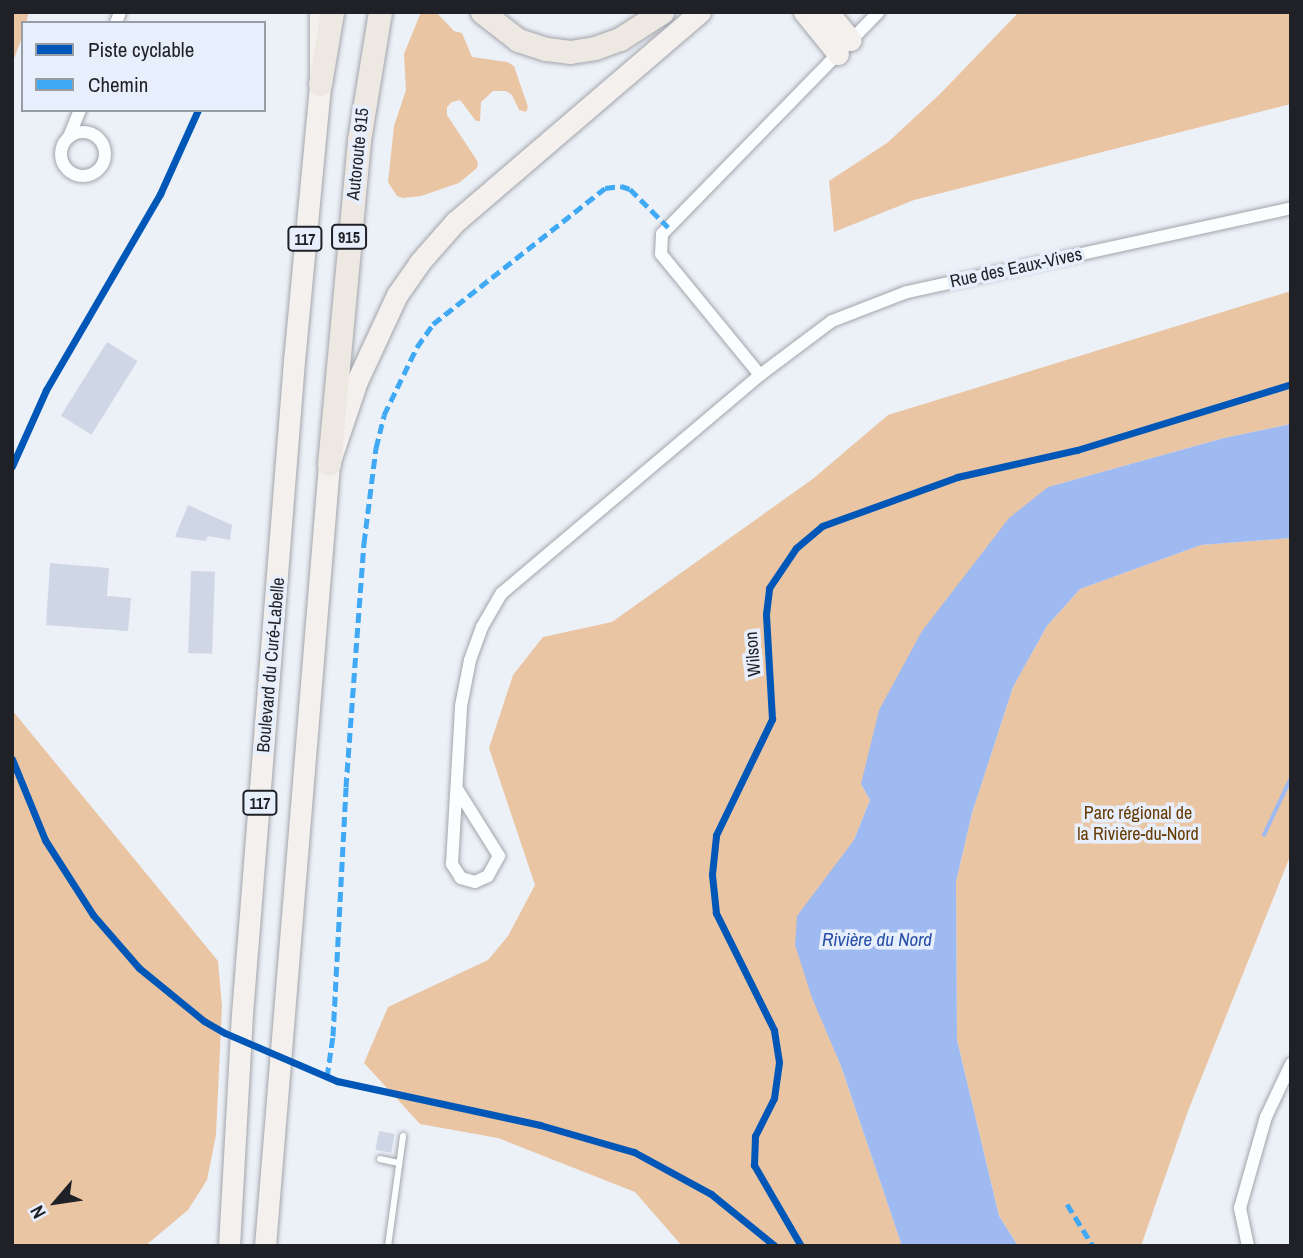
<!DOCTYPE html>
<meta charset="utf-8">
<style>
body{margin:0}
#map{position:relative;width:1303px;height:1258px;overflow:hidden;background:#ecf0f7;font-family:"Archivo Narrow",sans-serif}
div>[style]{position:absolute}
.forest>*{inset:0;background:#eac5a3}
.water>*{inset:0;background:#9ebaf1}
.stream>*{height:3.5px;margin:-1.75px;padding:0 1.75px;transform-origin:1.75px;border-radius:1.75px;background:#9ebaf1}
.building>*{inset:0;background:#cfd7e6;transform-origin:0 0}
.roads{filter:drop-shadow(0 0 2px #a2a5aa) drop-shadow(0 0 2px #a2a5aa)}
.service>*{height:6px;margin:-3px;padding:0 3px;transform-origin:3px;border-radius:3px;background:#fcfdfe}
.minor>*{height:12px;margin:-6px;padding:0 6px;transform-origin:6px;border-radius:6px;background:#fcfdfe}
.minor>.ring{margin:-6px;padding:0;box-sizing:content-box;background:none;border:12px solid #fcfdfe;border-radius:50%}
.primary>*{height:21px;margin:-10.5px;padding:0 10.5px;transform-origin:10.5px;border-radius:10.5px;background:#f3f0ee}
.motorway>*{height:23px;margin:-11.5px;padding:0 11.5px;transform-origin:11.5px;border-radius:11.5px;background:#eee8e3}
.quiet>*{height:5px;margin-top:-2.5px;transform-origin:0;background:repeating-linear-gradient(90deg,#3fa9f5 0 10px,transparent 0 15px)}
.cycleway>*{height:7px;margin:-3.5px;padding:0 3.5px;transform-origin:3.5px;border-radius:3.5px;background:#0057b8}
span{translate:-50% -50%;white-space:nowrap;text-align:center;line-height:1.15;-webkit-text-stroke:7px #e8effc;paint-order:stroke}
.shield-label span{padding:2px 5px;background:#e8effc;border:2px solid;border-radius:5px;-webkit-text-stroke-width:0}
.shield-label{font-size:16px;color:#1f2126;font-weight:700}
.street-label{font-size:18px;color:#1f2126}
.park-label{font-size:18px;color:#663900}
.water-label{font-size:19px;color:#274fa7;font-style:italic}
.frame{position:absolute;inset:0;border:14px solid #1f2126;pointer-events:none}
.legend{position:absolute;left:21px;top:21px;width:245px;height:91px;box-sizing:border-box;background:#e8effc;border:2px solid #989da6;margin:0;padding:9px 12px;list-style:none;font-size:21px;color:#1f2126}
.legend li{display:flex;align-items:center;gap:14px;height:35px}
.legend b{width:35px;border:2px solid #989da6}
.north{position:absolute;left:21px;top:1167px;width:70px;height:70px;-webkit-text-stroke:5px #e8effc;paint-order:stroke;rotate:241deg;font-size:19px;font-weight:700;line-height:28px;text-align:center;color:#1f2126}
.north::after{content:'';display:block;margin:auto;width:24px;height:32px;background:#1f2126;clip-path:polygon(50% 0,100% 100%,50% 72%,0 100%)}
</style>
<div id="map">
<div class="forest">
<i style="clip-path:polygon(12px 12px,29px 12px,26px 23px,23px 23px,23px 35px,12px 64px)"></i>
<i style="clip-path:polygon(421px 12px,436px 12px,454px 31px,462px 33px,472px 57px,507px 62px,514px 66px,528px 107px,526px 112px,519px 110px,512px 95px,506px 91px,493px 91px,481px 102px,480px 121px,476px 121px,460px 100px,452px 102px,447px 107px,447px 115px,478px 162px,477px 168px,459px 183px,421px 196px,403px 198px,397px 196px,388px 182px,394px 126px,406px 90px,404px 54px)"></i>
<i style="clip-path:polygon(1019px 12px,1291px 12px,1291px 104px,914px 200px,834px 232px,829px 181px,887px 143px,940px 94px)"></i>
<i style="clip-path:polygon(1291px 291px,1291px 424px,1224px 438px,1048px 487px,861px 784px,870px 800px,854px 840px,811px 993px,841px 1066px,902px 1246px,682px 1246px,635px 1192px,498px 1138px,420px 1124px,364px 1063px,388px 1007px,488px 960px,508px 936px,535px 885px,489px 748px,513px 675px,543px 637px,612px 622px,814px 478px,888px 415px)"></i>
<i style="clip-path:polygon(1291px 538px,1291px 854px,1188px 1111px,1141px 1246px,1018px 1246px,999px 1216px,957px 1040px,956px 882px,972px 813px,1013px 687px,1047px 626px,1080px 589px,1201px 545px)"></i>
<i style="clip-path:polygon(12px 710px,218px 961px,222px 1006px,216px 1135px,207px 1180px,188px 1210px,145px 1246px,12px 1246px)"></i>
</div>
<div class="water">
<i style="clip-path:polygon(1291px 424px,1291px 538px,1201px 545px,1080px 589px,1047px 626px,1013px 687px,972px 813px,956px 882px,957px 1040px,999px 1216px,1018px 1246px,902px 1246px,841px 1066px,812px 998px,795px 945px,797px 916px,854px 840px,870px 800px,861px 784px,879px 710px,922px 631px,1009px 518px,1048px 487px,1224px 438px)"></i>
</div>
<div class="stream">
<i style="left:1264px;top:835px;width:63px;rotate:-64.7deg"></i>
</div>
<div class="building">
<i style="left:107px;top:342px;width:36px;height:87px;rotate:32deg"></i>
<i style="clip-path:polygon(188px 505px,232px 525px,230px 540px,208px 536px,206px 541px,175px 537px)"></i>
<i style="clip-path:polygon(50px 563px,109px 568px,107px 596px,131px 598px,128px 631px,46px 625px)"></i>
<i style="left:191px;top:571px;width:24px;height:82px;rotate:2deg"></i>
<i style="left:379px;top:1131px;width:16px;height:19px;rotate:11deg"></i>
</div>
<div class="roads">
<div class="service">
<i style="left:380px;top:1159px;width:19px;rotate:12deg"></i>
<i style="left:388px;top:1246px;width:111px;rotate:-82.2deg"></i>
</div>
<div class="minor">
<i style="left:116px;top:23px;width:12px;rotate:-70deg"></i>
<i class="ring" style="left:61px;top:132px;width:32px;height:32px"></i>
<i style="left:69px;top:137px;width:29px;rotate:-68deg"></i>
<i style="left:760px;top:375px;width:156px;rotate:-129.3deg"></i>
<i style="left:661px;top:254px;width:20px;rotate:-87deg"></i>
<i style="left:662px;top:234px;width:310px;rotate:-45.7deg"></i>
<i style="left:457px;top:789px;width:79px;rotate:57.9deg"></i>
<i style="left:499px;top:856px;width:23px;rotate:119deg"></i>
<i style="left:488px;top:876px;width:14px;rotate:155deg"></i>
<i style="left:475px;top:882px;width:15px;rotate:-164deg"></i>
<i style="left:461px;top:878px;width:17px;rotate:-123deg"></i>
<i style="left:452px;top:864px;width:158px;rotate:-86.7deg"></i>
<i style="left:461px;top:706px;width:47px;rotate:-78.9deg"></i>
<i style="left:470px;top:660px;width:35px;rotate:-70deg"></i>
<i style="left:482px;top:627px;width:39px;rotate:-60deg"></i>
<i style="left:502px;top:593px;width:338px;rotate:-40.2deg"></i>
<i style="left:760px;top:375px;width:90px;rotate:-36.9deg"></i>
<i style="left:832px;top:321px;width:80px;rotate:-21.1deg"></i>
<i style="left:907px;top:292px;width:393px;rotate:-12.3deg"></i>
<i style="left:1248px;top:1246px;width:39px;rotate:-102deg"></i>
<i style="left:1240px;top:1208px;width:95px;rotate:-74.1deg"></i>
<i style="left:1266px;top:1117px;width:59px;rotate:-64.7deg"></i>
</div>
<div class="primary">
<i style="left:804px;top:12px;width:54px;rotate:51deg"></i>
<i style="left:828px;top:12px;width:36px;rotate:51deg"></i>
<i style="left:229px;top:1246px;width:232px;rotate:-86.8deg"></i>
<i style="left:242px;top:1014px;width:655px;rotate:-85.45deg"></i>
<i style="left:294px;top:361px;width:278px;rotate:-84.6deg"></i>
<i style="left:320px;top:84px;width:72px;rotate:-90deg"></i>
<i style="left:265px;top:1246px;width:785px;rotate:-85.32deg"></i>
<i style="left:329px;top:464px;width:88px;rotate:-71.4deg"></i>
<i style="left:357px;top:381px;width:95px;rotate:-65.1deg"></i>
<i style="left:397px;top:295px;width:39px;rotate:-55deg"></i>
<i style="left:419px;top:263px;width:55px;rotate:-48.7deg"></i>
<i style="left:455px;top:222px;width:323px;rotate:-40.6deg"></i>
</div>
<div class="motorway">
<i style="left:482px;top:12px;width:46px;rotate:37.9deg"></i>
<i style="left:518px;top:40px;width:29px;rotate:18deg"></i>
<i style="left:546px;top:49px;width:24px;rotate:7deg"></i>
<i style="left:570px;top:52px;width:25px;rotate:-9deg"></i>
<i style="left:595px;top:48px;width:27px;rotate:-20deg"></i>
<i style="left:620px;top:39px;width:50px;rotate:-32.7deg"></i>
<i style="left:320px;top:84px;width:73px;rotate:-80.5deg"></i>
<i style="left:329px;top:464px;width:325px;rotate:-84.7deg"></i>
<i style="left:359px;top:140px;width:130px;rotate:-80.7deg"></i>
</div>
</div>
<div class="quiet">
<i style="left:327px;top:1077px;width:41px;rotate:-81.7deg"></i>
<i style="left:333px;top:1036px;width:249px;rotate:-87deg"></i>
<i style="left:346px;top:787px;width:245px;rotate:-85.8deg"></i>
<i style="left:364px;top:543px;width:96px;rotate:-82.8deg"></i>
<i style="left:376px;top:448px;width:34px;rotate:-76deg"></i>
<i style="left:384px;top:415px;width:76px;rotate:-64.1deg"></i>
<i style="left:417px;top:347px;width:28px;rotate:-55deg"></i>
<i style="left:433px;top:324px;width:219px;rotate:-38.3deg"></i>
<i style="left:605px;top:188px;width:16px;rotate:-7deg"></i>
<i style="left:621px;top:186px;width:9px;rotate:18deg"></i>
<i style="left:630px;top:189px;width:54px;rotate:45deg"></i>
<i style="left:1067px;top:1204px;width:49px;rotate:58.2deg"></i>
</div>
<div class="cycleway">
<i style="left:12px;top:466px;width:83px;rotate:-65.9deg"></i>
<i style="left:46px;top:390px;width:227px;rotate:-59.8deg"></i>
<i style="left:160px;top:194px;width:92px;rotate:-65.7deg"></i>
<i style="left:12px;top:759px;width:87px;rotate:67.8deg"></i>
<i style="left:45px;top:840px;width:89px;rotate:57.4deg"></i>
<i style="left:93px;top:915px;width:70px;rotate:49deg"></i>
<i style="left:139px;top:968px;width:84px;rotate:39.2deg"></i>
<i style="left:204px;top:1021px;width:24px;rotate:30deg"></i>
<i style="left:225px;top:1033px;width:122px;rotate:23.2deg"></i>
<i style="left:337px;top:1081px;width:208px;rotate:12.2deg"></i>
<i style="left:540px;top:1125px;width:98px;rotate:16deg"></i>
<i style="left:634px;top:1152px;width:88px;rotate:28.6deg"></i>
<i style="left:711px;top:1194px;width:82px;rotate:39.1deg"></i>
<i style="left:801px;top:1246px;width:94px;rotate:-120.1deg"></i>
<i style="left:754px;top:1165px;width:29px;rotate:-88deg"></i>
<i style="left:755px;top:1136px;width:42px;rotate:-63.4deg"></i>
<i style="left:774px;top:1098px;width:36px;rotate:-82deg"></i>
<i style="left:779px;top:1062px;width:32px;rotate:-99deg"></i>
<i style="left:774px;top:1030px;width:131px;rotate:-116.4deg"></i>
<i style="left:716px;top:913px;width:39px;rotate:-96deg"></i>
<i style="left:712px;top:874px;width:39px;rotate:-84deg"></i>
<i style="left:716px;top:835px;width:129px;rotate:-64.2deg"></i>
<i style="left:772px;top:719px;width:105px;rotate:-93.3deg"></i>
<i style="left:766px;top:614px;width:26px;rotate:-83deg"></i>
<i style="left:769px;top:588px;width:48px;rotate:-56deg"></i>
<i style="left:796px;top:548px;width:34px;rotate:-40deg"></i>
<i style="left:822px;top:526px;width:144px;rotate:-19.9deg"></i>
<i style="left:957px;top:477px;width:123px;rotate:-12.7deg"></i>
<i style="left:1077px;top:450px;width:224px;rotate:-17.1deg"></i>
</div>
<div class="shield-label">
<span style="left:349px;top:237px">915</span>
<span style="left:305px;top:239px">117</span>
<span style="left:260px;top:803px">117</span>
</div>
<div class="street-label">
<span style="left:358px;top:154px;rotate:-84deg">Autoroute 915</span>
<span style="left:1016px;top:268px;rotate:-12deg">Rue des Eaux-Vives</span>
<span style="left:753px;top:654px;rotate:-95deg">Wilson</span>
<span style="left:271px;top:665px;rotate:-85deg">Boulevard du Curé-Labelle</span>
</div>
<div class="park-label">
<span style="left:1138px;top:824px">Parc régional de<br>la Rivière-du-Nord</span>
</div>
<div class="water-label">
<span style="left:877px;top:940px">Rivière du Nord</span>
</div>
<div class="frame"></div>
<ul class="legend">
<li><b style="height:9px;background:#0057b8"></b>Piste cyclable</li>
<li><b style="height:9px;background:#3fa9f5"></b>Chemin</li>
</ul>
<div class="north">N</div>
</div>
